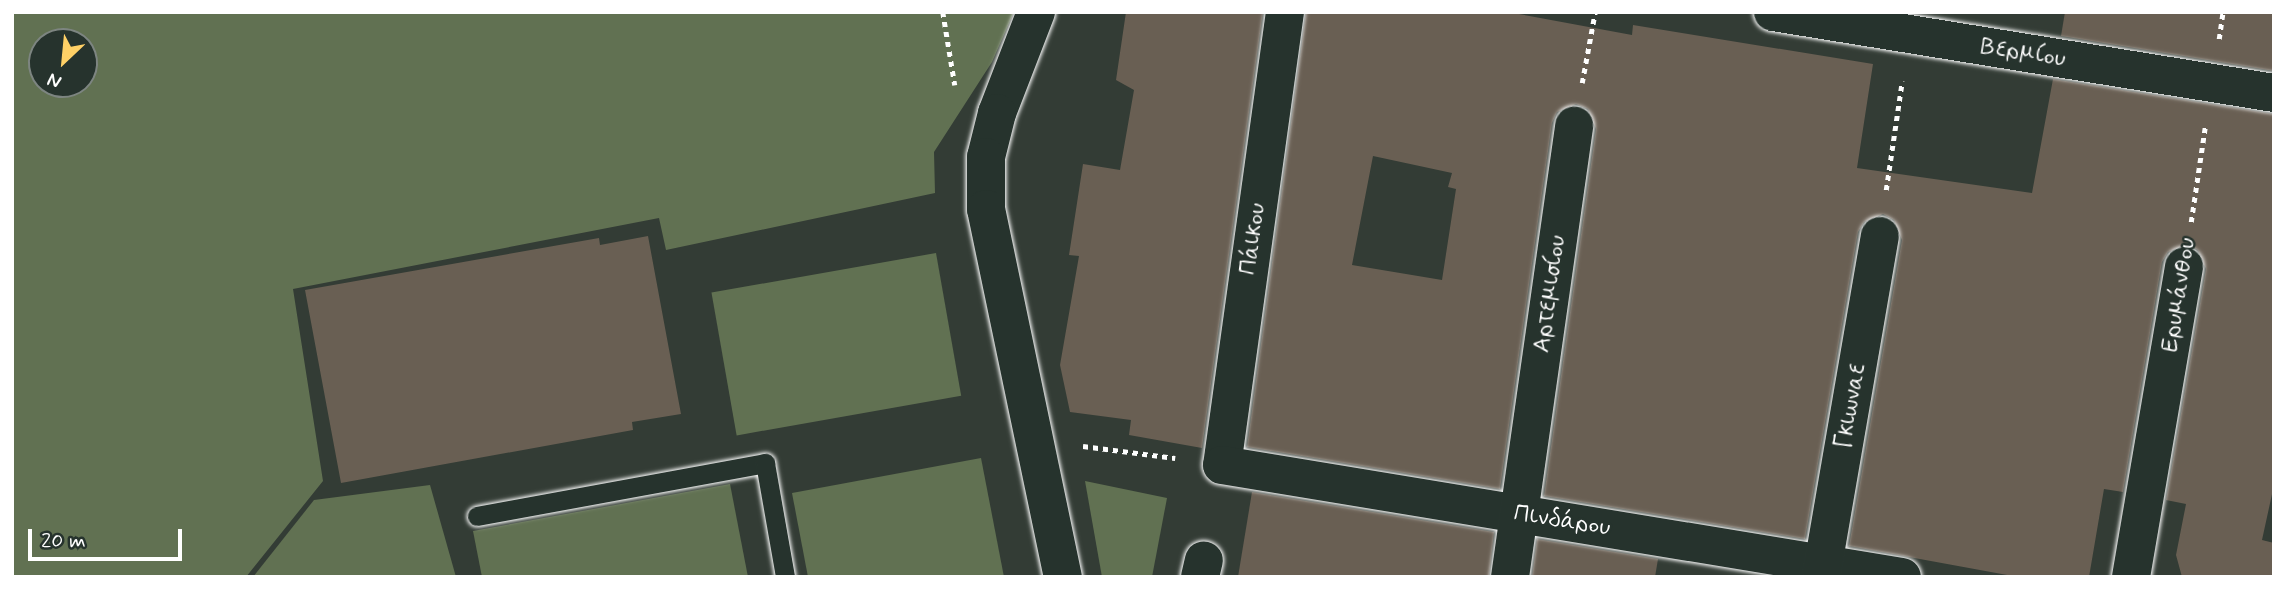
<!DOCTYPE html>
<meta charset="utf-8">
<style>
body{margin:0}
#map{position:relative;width:2286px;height:589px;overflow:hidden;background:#333c35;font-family:Mynerve,sans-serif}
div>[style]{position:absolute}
.green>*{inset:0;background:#617152;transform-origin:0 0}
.building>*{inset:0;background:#695f53}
.path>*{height:4.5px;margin-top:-2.25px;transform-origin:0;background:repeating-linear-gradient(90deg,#fff 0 5px,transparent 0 10px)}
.roads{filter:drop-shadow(0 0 2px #fff) drop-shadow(0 0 2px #fff)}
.lane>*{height:19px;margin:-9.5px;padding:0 9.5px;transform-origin:9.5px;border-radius:9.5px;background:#26332d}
.street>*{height:38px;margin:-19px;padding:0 19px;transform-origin:19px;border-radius:19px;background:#26332d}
span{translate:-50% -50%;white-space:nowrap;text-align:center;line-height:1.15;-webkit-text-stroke:5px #26332d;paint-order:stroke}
.street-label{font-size:24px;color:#fff}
.frame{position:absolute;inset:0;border:14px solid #fff;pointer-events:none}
.north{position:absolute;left:28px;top:28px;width:70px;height:70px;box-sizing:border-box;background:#26332d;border:2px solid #7d8581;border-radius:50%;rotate:206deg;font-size:19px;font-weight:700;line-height:28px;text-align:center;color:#fff}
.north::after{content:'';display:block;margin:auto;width:24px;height:32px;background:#ffd166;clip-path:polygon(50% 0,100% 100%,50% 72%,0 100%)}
.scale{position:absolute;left:28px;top:529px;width:154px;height:32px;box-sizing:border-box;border:4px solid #fff;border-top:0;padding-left:9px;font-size:21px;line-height:24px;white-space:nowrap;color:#fff;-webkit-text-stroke:5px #26332d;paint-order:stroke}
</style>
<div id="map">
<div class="green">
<i style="clip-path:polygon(evenodd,12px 12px,1014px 12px,992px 62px,934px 152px,935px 193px,666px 250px,659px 218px,293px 289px,323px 481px,246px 577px,12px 577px,12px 12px,42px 42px,84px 42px,84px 84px,42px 84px,42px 42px)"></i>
<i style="left:936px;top:253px;width:145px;height:228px;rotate:80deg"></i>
<i style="clip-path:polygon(981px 458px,1004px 577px,808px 577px,792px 493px)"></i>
<i style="clip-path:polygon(1085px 481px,1167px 498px,1152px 577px,1102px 577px)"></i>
<i style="clip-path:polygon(730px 484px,748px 577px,482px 577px,473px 531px)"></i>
<i style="clip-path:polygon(430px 485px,456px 577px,253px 577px,314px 500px)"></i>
</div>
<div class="building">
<i style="clip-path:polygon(1126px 12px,1263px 12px,1202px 448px,1129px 435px,1131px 420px,1070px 412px,1060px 365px,1079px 256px,1069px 255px,1083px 164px,1120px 170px,1134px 90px,1116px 80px)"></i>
<i style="clip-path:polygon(evenodd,1306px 12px,1508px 12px,1632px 35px,1633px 25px,1873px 64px,1857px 168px,2032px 193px,2053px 79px,2274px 114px,2274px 485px,2262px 540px,2274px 543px,2274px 577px,2182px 577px,2176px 555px,2186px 504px,2166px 500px,2206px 269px,2198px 250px,2187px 244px,2168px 252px,2162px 262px,2123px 492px,2104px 489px,2089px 577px,2018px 577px,1849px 546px,1902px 240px,1894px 220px,1883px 214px,1864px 222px,1858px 232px,1805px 539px,1544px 496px,1596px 129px,1588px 109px,1576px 104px,1557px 112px,1552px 123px,1500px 489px,1247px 447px,1306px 12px,1373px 156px,1452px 173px,1448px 187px,1456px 189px,1442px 280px,1352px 265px,1373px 156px)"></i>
<i style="clip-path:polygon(2065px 12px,2274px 12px,2274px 71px,2061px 36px)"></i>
<i style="clip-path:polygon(648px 236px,681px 414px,632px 422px,633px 430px,341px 483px,305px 290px,599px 238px,600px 245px)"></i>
<i style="clip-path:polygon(1252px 492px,1494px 532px,1489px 577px,1238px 577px)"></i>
<i style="clip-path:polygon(1537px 539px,1658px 559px,1655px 577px,1532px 577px)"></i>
</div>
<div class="path">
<i style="left:943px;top:12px;width:74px;rotate:80.7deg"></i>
<i style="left:2219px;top:39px;width:27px;rotate:-82deg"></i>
<i style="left:1582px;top:83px;width:72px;rotate:-79.6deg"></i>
<i style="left:1886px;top:190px;width:110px;rotate:-81.6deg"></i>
<i style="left:2191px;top:222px;width:96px;rotate:-81.6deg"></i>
<i style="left:1083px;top:446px;width:93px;rotate:7.4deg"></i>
</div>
<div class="roads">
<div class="lane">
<i style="left:477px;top:516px;width:293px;rotate:-10.4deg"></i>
<i style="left:765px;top:463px;width:116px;rotate:80deg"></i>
</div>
<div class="street">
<i style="left:1036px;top:12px;width:108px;rotate:111.1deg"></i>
<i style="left:997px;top:113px;width:45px;rotate:104deg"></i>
<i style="left:986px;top:157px;width:52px;rotate:90deg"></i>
<i style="left:986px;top:209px;width:376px;rotate:78.2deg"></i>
<i style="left:1285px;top:12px;width:457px;rotate:97.9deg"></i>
<i style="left:1222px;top:465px;width:689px;rotate:9.35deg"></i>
<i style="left:1773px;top:12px;width:508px;rotate:9.18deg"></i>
<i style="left:1200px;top:577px;width:17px;rotate:-77deg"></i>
<i style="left:1510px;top:577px;width:456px;rotate:-81.9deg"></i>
<i style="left:1821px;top:577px;width:346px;rotate:-80.2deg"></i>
<i style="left:2131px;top:577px;width:315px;rotate:-80.3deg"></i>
</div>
</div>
<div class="street-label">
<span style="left:2023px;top:53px;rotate:9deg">Βερμίου</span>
<span style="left:1253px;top:239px;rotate:-82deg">Πάικου</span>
<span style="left:1550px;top:294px;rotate:-82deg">Αρτεμισίου</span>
<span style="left:2179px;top:295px;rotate:-81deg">Ερυμάνθου</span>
<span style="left:1851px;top:406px;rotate:-80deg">Γκιωναε</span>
<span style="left:1562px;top:521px;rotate:9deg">Πινδάρου</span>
</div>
<div class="frame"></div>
<div class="north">N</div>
<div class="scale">20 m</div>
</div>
